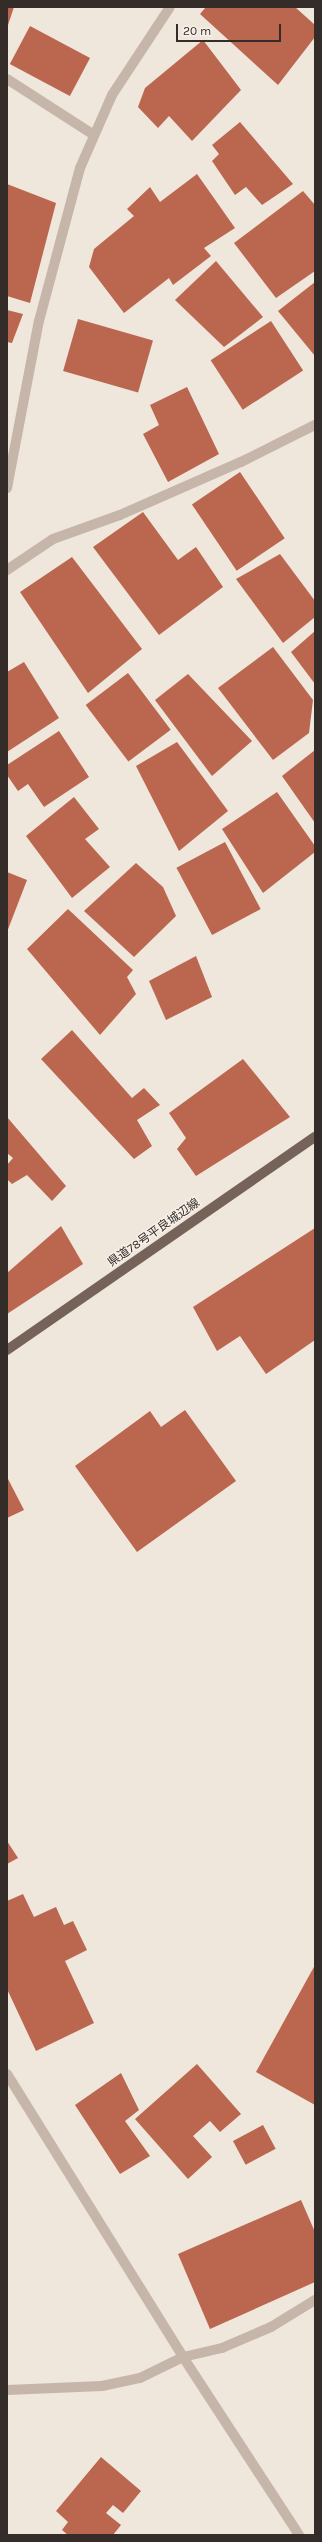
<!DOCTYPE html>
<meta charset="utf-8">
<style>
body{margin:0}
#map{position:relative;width:322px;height:2542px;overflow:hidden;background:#efe6dc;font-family:Karla,"Noto Sans JP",sans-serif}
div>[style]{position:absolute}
.building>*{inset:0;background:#bb664e;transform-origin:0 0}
.minor>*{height:10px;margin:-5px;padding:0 5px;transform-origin:5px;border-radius:5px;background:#c6b6a9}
.tertiary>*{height:10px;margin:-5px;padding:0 5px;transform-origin:5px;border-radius:5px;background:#c6b6a9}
.primary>*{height:10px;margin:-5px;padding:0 5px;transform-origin:5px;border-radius:5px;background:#75635a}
span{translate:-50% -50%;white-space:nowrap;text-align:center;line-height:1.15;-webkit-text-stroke:3px #f8f0e8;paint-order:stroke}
.street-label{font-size:12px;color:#342c28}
.frame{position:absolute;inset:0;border:8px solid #342c28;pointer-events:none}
.scale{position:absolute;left:176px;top:24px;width:105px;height:18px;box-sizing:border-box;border:2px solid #342c28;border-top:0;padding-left:5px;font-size:12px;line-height:14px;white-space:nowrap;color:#342c28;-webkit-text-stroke:3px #f8f0e8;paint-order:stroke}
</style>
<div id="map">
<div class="building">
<i style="clip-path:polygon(7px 7px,14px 7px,7px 28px)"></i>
<i style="clip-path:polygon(206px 7px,295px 7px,315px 25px,315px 37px,278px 85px,200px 14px)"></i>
<i style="left:30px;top:26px;width:68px;height:43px;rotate:28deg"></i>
<i style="clip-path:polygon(203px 40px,241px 90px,192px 141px,169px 116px,158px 128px,138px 107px,145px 88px)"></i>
<i style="clip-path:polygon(240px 122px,293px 184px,262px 205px,246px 187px,235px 195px,212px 161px,219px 154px,212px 145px)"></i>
<i style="clip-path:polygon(197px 174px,235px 228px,204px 248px,211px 256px,173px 285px,169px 278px,124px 313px,89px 267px,94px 249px,134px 216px,127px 209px,150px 187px,160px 202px)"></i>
<i style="clip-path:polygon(7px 184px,56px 203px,30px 303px,7px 296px)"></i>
<i style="clip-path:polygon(303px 191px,315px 205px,315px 271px,276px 298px,234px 243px)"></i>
<i style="clip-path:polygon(216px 261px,263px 317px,224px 347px,175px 300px)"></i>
<i style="clip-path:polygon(315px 282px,315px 356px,278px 311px)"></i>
<i style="clip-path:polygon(7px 310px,23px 314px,12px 343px,7px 342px)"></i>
<i style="left:78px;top:319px;width:78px;height:54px;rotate:16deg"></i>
<i style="left:271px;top:321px;width:59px;height:72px;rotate:57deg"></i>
<i style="clip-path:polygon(187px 387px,219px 454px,168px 482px,143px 434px,159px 425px,150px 405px)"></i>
<i style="left:240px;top:472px;width:80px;height:58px;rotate:56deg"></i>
<i style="clip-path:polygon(143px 512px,178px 560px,196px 547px,223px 587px,159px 635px,93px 547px)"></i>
<i style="clip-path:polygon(280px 554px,315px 601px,315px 617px,283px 643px,236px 579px)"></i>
<i style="clip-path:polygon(72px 557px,142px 649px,88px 693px,20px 592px)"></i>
<i style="clip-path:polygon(315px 631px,315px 684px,291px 652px)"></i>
<i style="clip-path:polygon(273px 647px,313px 700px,309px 733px,273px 760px,218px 688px)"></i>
<i style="clip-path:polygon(24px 662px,59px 718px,7px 752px,7px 672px)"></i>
<i style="left:128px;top:673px;width:71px;height:53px;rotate:53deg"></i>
<i style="clip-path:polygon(188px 674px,252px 741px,212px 776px,155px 700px)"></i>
<i style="clip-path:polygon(59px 731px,89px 777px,44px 807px,28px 784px,18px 791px,7px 775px,7px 765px)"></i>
<i style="clip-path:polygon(177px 742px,228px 811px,179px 851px,136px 766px)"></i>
<i style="clip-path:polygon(315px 750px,315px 823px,282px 776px)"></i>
<i style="clip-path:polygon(277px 792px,315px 846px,315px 852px,263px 893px,222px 829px)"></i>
<i style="clip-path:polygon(74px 797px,99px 829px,85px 839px,110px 867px,72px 898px,26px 836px)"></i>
<i style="left:225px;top:842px;width:76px;height:55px;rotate:62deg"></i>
<i style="clip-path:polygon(136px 863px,163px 887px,176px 916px,134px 957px,84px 911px)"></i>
<i style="clip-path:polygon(7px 872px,27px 880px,7px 932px)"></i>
<i style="clip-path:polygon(68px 909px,133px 970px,127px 977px,136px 994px,100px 1035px,27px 949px)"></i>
<i style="clip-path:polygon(196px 956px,212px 997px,166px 1020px,149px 981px)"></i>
<i style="clip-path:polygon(72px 1030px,132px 1098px,144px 1088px,160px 1105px,137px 1120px,152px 1146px,134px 1159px,41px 1059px)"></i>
<i style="clip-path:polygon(243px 1059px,290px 1117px,196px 1176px,177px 1149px,186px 1138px,169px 1113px)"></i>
<i style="clip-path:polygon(7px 1117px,66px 1186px,52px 1201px,27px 1175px,12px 1184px,7px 1179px,7px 1165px,13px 1158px,7px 1153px)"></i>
<i style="clip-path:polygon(61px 1226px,83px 1264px,7px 1314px,7px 1273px)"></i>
<i style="clip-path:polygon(315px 1228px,315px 1340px,266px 1374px,240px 1336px,217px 1351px,193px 1307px)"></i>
<i style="clip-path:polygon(185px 1410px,236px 1481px,137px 1552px,75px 1466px,150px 1411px,161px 1427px)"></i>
<i style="clip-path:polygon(7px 1477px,24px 1510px,7px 1518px)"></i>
<i style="clip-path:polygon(7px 1841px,18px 1858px,7px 1864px)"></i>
<i style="clip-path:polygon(23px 1894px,34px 1917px,56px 1907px,64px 1925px,73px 1921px,87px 1950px,65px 1961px,94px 2023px,36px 2051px,7px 1989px,7px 1901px)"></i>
<i style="clip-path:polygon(315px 1965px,315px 2105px,256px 2072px)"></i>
<i style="clip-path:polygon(197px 2064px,241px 2114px,220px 2132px,210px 2121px,193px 2136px,212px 2157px,188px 2179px,135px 2119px)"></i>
<i style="clip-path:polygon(121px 2073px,139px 2110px,125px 2121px,150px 2156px,120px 2174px,75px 2105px)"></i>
<i style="left:263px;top:2125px;width:27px;height:34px;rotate:62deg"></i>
<i style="clip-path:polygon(301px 2200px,315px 2232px,315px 2282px,210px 2329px,178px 2254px)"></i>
<i style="clip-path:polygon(101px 2457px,141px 2491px,123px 2513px,113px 2505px,106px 2513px,121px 2525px,113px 2535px,68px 2535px,62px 2530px,68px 2522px,56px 2511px)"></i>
</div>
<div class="minor">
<i style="left:7px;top:79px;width:103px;rotate:32.8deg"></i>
<i style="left:7px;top:488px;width:170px;rotate:-79.2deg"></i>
<i style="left:39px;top:321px;width:158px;rotate:-75deg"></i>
<i style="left:80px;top:168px;width:80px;rotate:-66.3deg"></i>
<i style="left:112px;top:95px;width:105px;rotate:-56.6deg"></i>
<i style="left:7px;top:570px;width:55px;rotate:-34deg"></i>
<i style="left:53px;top:539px;width:71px;rotate:-19.7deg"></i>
<i style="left:120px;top:515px;width:132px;rotate:-23.7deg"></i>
<i style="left:241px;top:462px;width:83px;rotate:-26.6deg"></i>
<i style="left:7px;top:2390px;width:95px;rotate:-2.4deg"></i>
<i style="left:102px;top:2386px;width:39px;rotate:-12deg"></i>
<i style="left:140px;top:2378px;width:48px;rotate:-26deg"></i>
<i style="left:183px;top:2357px;width:40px;rotate:-13deg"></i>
<i style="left:222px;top:2348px;width:53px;rotate:-23.2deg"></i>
<i style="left:271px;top:2327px;width:52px;rotate:-31.5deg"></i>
</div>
<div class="tertiary">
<i style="left:7px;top:2074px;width:333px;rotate:58.1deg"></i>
<i style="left:183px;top:2357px;width:212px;rotate:56.9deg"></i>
</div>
<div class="primary">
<i style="left:7px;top:1350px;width:374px;rotate:-34.7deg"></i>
</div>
<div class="street-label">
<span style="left:154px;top:1233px;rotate:-35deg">県道78号平良城辺線</span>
</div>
<div class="frame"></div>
<div class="scale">20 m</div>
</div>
